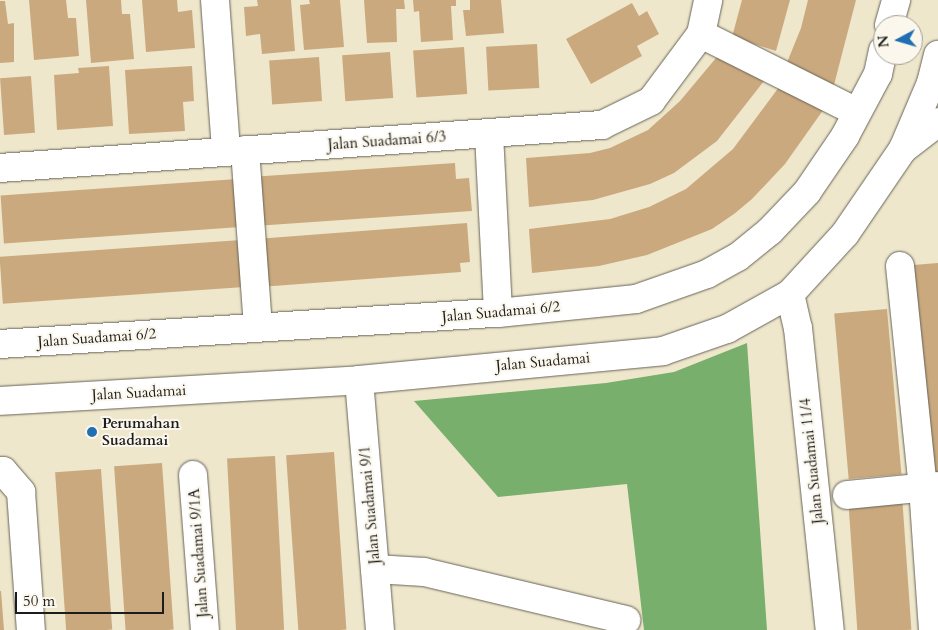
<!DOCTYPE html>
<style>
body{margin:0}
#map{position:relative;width:938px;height:630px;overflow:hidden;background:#efe7cb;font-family:Cardo,serif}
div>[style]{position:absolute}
.forest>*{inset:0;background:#78af6c}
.building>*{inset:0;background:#cba97e;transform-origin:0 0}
.roads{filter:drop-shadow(0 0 1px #666359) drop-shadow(0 0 1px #666359)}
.minor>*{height:28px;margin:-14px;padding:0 14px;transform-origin:14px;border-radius:14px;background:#fff}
.dots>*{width:14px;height:14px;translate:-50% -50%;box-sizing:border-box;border:2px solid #fbf7ec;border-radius:50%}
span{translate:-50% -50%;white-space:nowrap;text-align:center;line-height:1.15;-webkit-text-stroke:4px #fbf7ec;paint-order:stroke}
.street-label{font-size:15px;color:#1c1c1c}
.poi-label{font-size:15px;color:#1c1c1c;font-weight:700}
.left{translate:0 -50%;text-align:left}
.north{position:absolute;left:873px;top:15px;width:50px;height:50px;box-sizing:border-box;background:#fbf7ec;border:1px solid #a29f99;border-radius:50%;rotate:264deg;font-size:14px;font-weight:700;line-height:20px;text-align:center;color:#1c1c1c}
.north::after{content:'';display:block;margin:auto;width:18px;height:22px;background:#1f6fb2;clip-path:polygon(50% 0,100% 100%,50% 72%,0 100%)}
.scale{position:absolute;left:15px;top:592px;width:149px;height:22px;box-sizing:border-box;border:2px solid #1c1c1c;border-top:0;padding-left:6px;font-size:15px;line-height:18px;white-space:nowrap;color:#1c1c1c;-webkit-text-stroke:4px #fbf7ec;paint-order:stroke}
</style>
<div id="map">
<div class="forest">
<i style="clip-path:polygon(747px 343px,767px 630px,644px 630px,627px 484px,498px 497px,414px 401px,606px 383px,674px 372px)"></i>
</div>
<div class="building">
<i style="clip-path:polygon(29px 0,66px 0,68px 18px,76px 18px,79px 56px,34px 60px)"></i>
<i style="clip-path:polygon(86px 0,121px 0,122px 14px,130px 14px,134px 59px,91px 63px)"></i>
<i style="clip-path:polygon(142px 0,177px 0,178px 12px,192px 10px,195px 48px,146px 52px)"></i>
<i style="clip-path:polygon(257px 0,291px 0,295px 51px,262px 54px,260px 34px,246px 36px,244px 7px,258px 6px)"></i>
<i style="clip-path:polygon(309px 0,340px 0,344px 47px,304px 50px,300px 5px,310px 4px)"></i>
<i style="clip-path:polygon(364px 0,404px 0,405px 9px,396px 9px,397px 42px,367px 43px)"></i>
<i style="clip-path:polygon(413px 0,456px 0,456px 6px,451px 6px,453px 40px,421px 42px,419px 11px,414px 12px)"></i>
<i style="clip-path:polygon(470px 0,501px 0,504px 33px,466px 36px,463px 10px,470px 10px)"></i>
<i style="clip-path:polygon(742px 0,790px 0,776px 51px,732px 37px)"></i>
<i style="clip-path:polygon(808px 0,856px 0,834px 85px,786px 65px,801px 28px)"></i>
<i style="clip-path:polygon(0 1px,5px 1px,8px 24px,14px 23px,14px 62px,0 63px)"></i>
<i style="clip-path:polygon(632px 3px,639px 16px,647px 11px,659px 34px,637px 46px,642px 56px,591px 84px,566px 39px)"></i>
<i style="left:537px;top:44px;width:44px;height:51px;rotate:87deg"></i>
<i style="left:464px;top:47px;width:47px;height:51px;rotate:86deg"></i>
<i style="left:390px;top:52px;width:46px;height:48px;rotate:86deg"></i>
<i style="clip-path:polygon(721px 52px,764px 81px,717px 141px,674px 173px,650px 184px,593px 200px,529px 207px,526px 158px,590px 153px,610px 148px,648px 130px,680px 101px)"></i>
<i style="left:319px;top:57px;width:44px;height:50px;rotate:86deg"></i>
<i style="clip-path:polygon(109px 66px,113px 126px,57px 130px,54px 75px,79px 73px,78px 68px)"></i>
<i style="clip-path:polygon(192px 66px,194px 101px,183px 102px,185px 131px,129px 134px,125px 70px)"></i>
<i style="left:31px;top:76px;width:57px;height:31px;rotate:86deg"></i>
<i style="clip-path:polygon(782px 83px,826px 106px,785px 164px,752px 199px,734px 214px,712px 229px,647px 255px,599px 266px,532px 273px,529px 229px,610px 219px,649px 207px,686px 189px,733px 149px)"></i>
<i style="clip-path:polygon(455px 163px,456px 179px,469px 178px,472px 211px,255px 226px,252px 177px)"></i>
<i style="left:237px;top:179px;width:48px;height:237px;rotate:86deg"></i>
<i style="clip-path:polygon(467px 223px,470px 262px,460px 263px,461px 272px,260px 287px,256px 239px)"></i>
<i style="left:241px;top:240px;width:47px;height:242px;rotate:86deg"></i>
<i style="clip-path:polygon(938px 263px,938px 472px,917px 473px,901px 266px)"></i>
<i style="left:887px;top:309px;width:166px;height:53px;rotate:85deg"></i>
<i style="left:334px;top:452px;width:178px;height:48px;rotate:86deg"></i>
<i style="left:275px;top:456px;width:174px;height:48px;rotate:87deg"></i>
<i style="left:162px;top:463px;width:167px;height:48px;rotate:86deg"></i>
<i style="left:101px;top:469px;width:161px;height:46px;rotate:86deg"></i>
<i style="left:901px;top:481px;width:149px;height:54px;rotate:86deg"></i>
<i style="clip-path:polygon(0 591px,1px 591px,4px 630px,0 630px)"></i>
</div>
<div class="roads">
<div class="minor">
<i style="left:215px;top:0;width:151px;rotate:85.8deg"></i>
<i style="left:889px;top:25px;width:26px;rotate:-74deg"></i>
<i style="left:701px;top:34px;width:174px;rotate:26.6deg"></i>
<i style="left:489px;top:134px;width:179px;rotate:87.1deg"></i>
<i style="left:903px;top:149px;width:44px;rotate:-37.6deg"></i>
<i style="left:245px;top:150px;width:178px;rotate:85.8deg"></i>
<i style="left:0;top:168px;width:604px;rotate:-4.09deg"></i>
<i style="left:602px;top:125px;width:55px;rotate:-26.1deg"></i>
<i style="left:651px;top:101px;width:84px;rotate:-53.3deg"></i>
<i style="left:701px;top:34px;width:35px;rotate:-78deg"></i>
<i style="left:900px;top:266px;width:222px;rotate:84.1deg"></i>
<i style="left:923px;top:487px;width:143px;rotate:86deg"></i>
<i style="left:790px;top:294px;width:35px;rotate:77deg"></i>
<i style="left:798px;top:328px;width:304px;rotate:84deg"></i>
<i style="left:0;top:344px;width:499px;rotate:-3.6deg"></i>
<i style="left:498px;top:313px;width:139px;rotate:-5.8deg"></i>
<i style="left:636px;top:299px;width:75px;rotate:-19.4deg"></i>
<i style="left:707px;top:274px;width:35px;rotate:-29deg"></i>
<i style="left:738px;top:257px;width:41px;rotate:-39.1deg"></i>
<i style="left:770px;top:231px;width:54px;rotate:-46.5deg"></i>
<i style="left:807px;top:192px;width:68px;rotate:-55.8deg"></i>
<i style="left:845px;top:136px;width:70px;rotate:-62deg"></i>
<i style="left:878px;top:74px;width:24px;rotate:-78deg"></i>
<i style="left:359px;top:380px;width:251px;rotate:85.2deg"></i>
<i style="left:0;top:401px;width:360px;rotate:-3.3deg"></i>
<i style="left:359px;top:380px;width:305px;rotate:-5.4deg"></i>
<i style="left:663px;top:351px;width:68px;rotate:-19deg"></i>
<i style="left:727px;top:329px;width:72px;rotate:-29.1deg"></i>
<i style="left:790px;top:294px;width:81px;rotate:-47.5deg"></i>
<i style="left:845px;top:234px;width:103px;rotate:-55.7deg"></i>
<i style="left:903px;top:149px;width:72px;rotate:-67deg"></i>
<i style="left:931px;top:83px;width:29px;rotate:-76deg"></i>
<i style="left:0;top:471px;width:3px"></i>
<i style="left:3px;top:471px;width:28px;rotate:49deg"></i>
<i style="left:21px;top:492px;width:138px;rotate:85.9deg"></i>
<i style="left:193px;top:475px;width:155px;rotate:85.6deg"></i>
<i style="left:847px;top:495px;width:91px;rotate:-5.6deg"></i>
<i style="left:375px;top:569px;width:49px;rotate:3.5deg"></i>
<i style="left:424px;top:572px;width:208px;rotate:13.4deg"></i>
</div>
</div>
<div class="dots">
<i style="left:92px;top:432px;background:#1f6fb2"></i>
</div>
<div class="street-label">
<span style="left:387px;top:141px;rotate:-4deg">Jalan Suadamai 6/3</span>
<span style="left:501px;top:312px;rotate:-5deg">Jalan Suadamai 6/2</span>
<span style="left:97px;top:338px;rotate:-4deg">Jalan Suadamai 6/2</span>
<span style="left:543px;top:362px;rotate:-5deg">Jalan Suadamai</span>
<span style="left:139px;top:393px;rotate:-3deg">Jalan Suadamai</span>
<span style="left:812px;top:461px;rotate:-96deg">Jalan Suadamai 11/4</span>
<span style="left:370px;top:505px;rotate:-95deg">Jalan Suadamai 9/1</span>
<span style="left:199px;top:553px;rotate:-94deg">Jalan Suadamai 9/1A</span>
</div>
<div class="poi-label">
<span class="left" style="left:102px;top:432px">Perumahan<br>Suadamai</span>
</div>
<div class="north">N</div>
<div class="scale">50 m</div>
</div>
